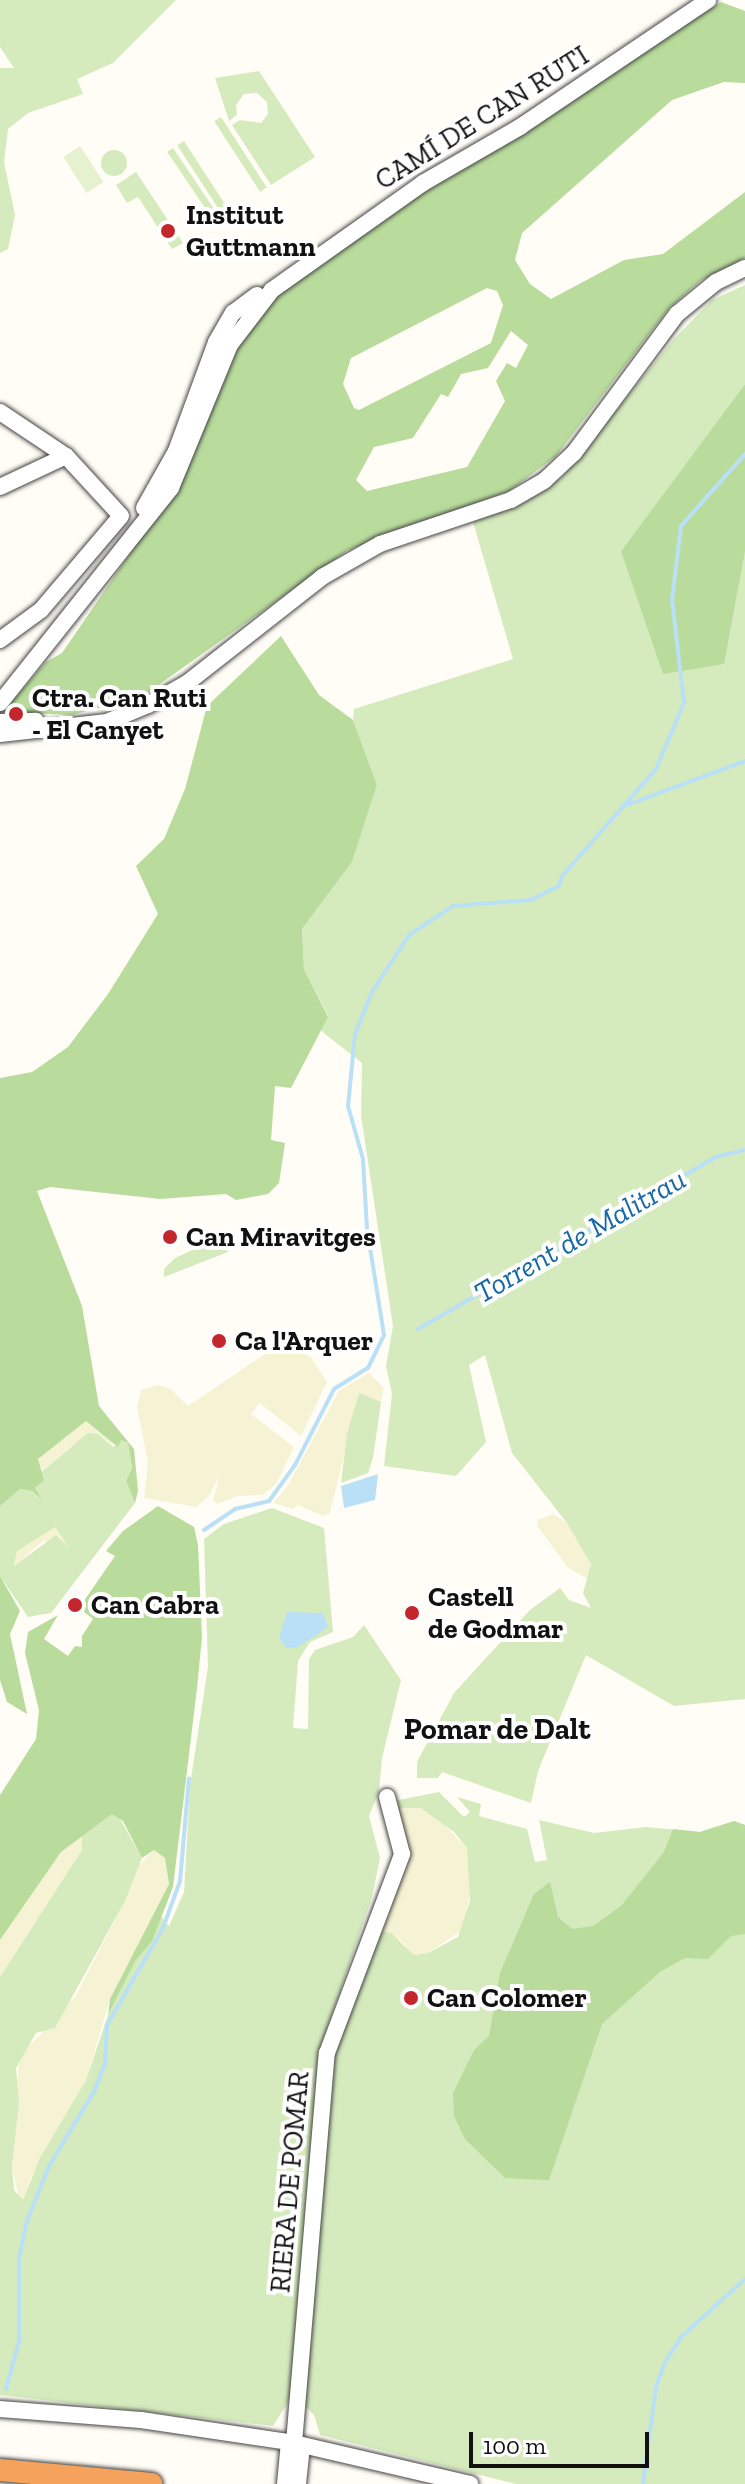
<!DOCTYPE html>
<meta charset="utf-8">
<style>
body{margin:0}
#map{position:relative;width:745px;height:2484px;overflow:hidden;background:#fffdf5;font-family:"Zilla Slab",serif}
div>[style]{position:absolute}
.farmland>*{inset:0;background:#f6f3d4}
.green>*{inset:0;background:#d5ebbd;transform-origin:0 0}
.round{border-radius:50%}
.forest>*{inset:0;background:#b9dc9c}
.pitch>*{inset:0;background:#e6f2cf;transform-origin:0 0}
.water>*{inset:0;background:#b9e0f7}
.stream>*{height:4px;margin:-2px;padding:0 2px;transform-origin:2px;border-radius:2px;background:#b9e0f7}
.roads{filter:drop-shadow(0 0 2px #444) drop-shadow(0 0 2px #444)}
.minor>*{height:16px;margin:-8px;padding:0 8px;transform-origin:8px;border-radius:8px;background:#fff}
.highway>*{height:22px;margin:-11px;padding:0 11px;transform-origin:11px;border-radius:11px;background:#f5a25d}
.dots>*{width:22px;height:22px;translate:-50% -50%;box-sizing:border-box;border:4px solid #fff;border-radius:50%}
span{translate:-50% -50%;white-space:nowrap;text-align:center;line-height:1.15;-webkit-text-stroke:8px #fff;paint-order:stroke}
.street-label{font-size:28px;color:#111}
.poi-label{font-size:28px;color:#111;font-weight:700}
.left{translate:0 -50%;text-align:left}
.water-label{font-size:30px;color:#1768a6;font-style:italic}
.neighbourhood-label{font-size:30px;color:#111;font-weight:700}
.scale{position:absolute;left:469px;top:2432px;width:180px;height:36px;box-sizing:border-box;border:4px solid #111;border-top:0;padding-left:10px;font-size:24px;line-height:28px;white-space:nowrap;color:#111;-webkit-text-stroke:6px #fff;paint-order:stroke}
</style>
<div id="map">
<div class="farmland">
<i style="clip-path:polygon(287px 1347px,310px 1356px,327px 1382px,301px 1436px,260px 1403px,251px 1414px,294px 1447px,276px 1484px,263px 1495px,237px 1496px,217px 1504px,213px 1501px,220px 1475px,208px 1497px,196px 1507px,144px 1498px,148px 1462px,137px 1408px,141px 1390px,157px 1385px,171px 1389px,188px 1406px,268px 1352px)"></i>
<i style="clip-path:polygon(369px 1373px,384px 1388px,381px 1402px,359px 1394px,330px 1513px,323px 1516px,298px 1505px,293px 1509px,273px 1503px,287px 1487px,339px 1391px)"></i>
<i style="clip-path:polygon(86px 1421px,107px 1433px,114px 1447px,98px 1434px,68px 1449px,43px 1470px,37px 1463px,40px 1457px)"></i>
<i style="clip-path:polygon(553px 1514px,567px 1523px,589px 1556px,591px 1573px,586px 1578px,568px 1568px,538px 1527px,537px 1520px)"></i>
<i style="clip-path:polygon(55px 1526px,69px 1548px,43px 1541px,14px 1567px,17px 1551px)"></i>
<i style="clip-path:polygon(400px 1808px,421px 1808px,435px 1815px,467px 1848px,472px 1884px,462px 1930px,428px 1953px,414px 1955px,400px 1940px,377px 1931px,404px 1865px,394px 1816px)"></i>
<i style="clip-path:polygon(82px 1836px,82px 1850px,0 1977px,0 1940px,61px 1852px)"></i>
<i style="clip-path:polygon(154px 1850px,165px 1858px,169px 1884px,110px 1999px,86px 2080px,30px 2179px,24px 2200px,19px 2199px,12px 2166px,19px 2057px,75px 1997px,125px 1901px,138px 1866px)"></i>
</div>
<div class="green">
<i style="clip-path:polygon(0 0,176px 0,113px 63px,77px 79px,83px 94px,28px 113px,8px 129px,4px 162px,15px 215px,8px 249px,0 253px,0 68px,14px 68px,0 47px)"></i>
<i style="clip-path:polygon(259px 71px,315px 157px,271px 185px,232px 125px,240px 120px,261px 123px,268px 114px,267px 102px,257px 93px,244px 94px,236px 105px,237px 115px,229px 121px,215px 78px)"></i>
<i style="left:221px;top:117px;width:84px;height:8px;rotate:57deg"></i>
<i style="left:184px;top:141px;width:84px;height:8px;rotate:57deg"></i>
<i style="left:173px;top:148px;width:84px;height:7px;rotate:56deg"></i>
<i class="round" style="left:101px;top:150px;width:26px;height:26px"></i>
<i style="clip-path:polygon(136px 172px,183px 243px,172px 249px,138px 197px,127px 203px,116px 185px)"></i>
<i style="clip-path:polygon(745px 285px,745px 384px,621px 551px,745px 551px,745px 1699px,674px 1706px,586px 1655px,538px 1771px,531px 1803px,442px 1772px,438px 1778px,417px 1778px,417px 1762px,454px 1693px,530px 1610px,560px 1588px,569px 1600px,591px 1608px,583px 1593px,591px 1564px,567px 1523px,512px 1453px,485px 1355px,469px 1365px,486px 1442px,456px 1476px,384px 1466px,392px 1394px,386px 1366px,393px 1326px,361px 1116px,362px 1063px,320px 1030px,328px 1016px,304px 969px,302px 929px,352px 862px,377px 785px,353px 720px,354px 709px,513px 659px,473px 522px,527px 500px,562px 477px,674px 339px,712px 300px)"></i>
<i style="clip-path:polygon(201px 1246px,226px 1246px,228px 1252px,164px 1277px,164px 1269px,175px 1258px)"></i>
<i style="clip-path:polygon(359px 1393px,381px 1402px,373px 1458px,368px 1473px,341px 1483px,347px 1434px)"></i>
<i style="clip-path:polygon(evenodd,88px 1433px,98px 1434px,113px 1447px,121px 1440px,128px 1443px,132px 1468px,126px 1481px,135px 1503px,51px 1613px,28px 1617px,0 1576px,0 1506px,20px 1489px,32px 1491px,40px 1499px,35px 1488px,44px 1477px,40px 1473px,88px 1433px,55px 1527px,69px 1548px,56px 1535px,14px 1566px,17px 1551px,55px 1527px)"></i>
<i style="clip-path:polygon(272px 1508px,324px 1528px,333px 1632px,310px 1642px,298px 1661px,293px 1728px,308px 1729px,309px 1659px,315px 1650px,353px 1637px,364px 1625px,401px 1680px,382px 1758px,379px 1791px,369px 1816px,380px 1858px,372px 1897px,324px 2038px,290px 2399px,273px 2426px,0 2395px,0 1977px,82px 1850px,82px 1836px,113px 1813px,119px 1817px,142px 1858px,125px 1901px,55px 2028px,36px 2033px,16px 2068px,19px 2102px,12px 2166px,14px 2190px,23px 2200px,39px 2160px,86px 2080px,108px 2015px,157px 1911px,169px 1926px,184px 1892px,190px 1785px,208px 1667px,204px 1539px,224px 1524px)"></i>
<i style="clip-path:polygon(439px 1792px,464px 1817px,470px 1812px,457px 1797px,481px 1804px,479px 1816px,527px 1829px,535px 1862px,547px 1860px,539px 1820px,594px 1833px,646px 1827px,700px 1832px,734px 1821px,745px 1825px,745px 2484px,516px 2484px,320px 2435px,314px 2415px,305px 2406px,330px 2064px,377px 1931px,391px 1933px,414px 1955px,428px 1953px,458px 1937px,470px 1900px,467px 1848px,454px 1832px,421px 1808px,400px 1808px,394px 1816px,394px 1801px)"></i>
</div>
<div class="forest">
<i style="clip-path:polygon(evenodd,721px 2px,745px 11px,745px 83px,724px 82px,672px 100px,522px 233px,515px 260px,530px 284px,551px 299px,624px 260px,663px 254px,745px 192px,745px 258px,700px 281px,669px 308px,556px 456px,509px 491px,348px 550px,143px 696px,72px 715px,3px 712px,46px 662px,62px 653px,140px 539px,230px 352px,268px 301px,397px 210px,721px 2px,487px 288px,497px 291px,503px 305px,491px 343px,359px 410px,354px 408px,343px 384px,351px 358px,487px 288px,721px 2px,511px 331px,528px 345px,516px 368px,507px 363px,496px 381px,505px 401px,467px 467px,367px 491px,356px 480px,374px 447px,413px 438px,441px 394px,448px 397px,461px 374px,488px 368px,511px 331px)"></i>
<i style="clip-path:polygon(745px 384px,745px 551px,724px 664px,663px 674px,621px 551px)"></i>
<i style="clip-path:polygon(281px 636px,319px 695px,353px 720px,377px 785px,352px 862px,302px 929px,304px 969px,328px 1017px,291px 1088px,275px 1086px,271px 1140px,285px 1143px,279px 1183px,268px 1194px,236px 1200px,226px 1194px,160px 1199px,50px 1187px,37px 1191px,82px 1306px,99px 1406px,134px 1449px,138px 1491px,135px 1503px,126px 1481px,132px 1468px,128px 1443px,121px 1440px,118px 1447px,86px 1421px,38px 1459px,44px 1480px,35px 1488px,42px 1500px,32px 1491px,20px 1489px,0 1506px,0 1078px,32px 1072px,68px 1047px,108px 994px,158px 914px,136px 866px,164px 839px,185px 789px,207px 706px)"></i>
<i style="clip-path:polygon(158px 1506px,194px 1527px,198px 1545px,202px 1637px,197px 1688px,173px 1887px,152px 1941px,135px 1961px,108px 2015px,110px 1999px,169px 1884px,165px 1858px,154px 1850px,142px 1858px,123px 1821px,112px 1814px,61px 1852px,0 1940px,0 1795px,36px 1739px,39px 1710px,25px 1653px,28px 1632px,58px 1615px,44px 1639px,68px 1656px,75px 1646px,82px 1647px,82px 1636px,93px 1619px,79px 1608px,115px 1556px,106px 1551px,123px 1531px)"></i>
<i style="clip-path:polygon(0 1576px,20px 1611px,10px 1634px,27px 1714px,7px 1702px,0 1680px)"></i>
<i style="clip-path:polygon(734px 1821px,745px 1825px,745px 1934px,731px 1936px,708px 1959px,685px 1958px,660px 1972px,602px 2024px,549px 2180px,505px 2178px,465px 2139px,454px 2116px,453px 2093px,474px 2050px,489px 2036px,500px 1973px,534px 1894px,550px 1882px,558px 1917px,572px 1929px,593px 1926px,621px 1906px,664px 1852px,673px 1829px,700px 1832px)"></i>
</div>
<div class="pitch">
<i style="left:80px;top:146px;width:43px;height:20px;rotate:57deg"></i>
</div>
<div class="water">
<i style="clip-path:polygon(378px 1474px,375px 1500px,344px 1508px,341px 1486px)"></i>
<i style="clip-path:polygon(287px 1612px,323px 1613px,328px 1627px,298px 1647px,286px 1648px,279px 1638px)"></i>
</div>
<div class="stream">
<i style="left:624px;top:806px;width:129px;rotate:-20.4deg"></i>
<i style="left:418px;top:1329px;width:344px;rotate:-30deg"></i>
<i style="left:716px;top:1157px;width:30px;rotate:-14deg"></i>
<i style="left:204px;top:1530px;width:37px;rotate:-34deg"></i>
<i style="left:235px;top:1509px;width:35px;rotate:-13deg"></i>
<i style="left:269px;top:1501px;width:44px;rotate:-54.2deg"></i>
<i style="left:295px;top:1465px;width:85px;rotate:-62.8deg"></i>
<i style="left:334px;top:1389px;width:40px;rotate:-32deg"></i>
<i style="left:368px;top:1368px;width:37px;rotate:-64deg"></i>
<i style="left:384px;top:1335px;width:107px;rotate:-99.1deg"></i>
<i style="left:367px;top:1229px;width:70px;rotate:-93.3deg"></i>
<i style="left:363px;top:1159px;width:55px;rotate:-105.8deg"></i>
<i style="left:348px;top:1106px;width:72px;rotate:-84.4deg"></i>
<i style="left:355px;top:1034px;width:45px;rotate:-68deg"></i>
<i style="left:372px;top:992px;width:68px;rotate:-57deg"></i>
<i style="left:409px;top:935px;width:53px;rotate:-33.4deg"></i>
<i style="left:453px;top:906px;width:78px;rotate:-4.4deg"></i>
<i style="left:531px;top:900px;width:31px;rotate:-27deg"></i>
<i style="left:559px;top:886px;width:10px;rotate:-73deg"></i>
<i style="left:562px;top:876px;width:142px;rotate:-48.7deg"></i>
<i style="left:656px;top:769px;width:72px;rotate:-67deg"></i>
<i style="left:684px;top:703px;width:104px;rotate:-96.6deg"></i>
<i style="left:672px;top:600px;width:75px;rotate:-83.1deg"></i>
<i style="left:681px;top:526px;width:96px;rotate:-48.4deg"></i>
<i style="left:6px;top:2389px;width:50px;rotate:-74.8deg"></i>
<i style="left:19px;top:2341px;width:83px;rotate:-90deg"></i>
<i style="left:19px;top:2258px;width:38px;rotate:-78deg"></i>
<i style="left:27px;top:2221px;width:59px;rotate:-68.2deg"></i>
<i style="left:49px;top:2166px;width:89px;rotate:-58.8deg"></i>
<i style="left:95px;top:2090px;width:29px;rotate:-70deg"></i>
<i style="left:105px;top:2063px;width:38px;rotate:-87deg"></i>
<i style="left:107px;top:2025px;width:112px;rotate:-60deg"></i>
<i style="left:163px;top:1928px;width:50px;rotate:-70.1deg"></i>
<i style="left:180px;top:1881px;width:103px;rotate:-85deg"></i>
<i style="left:643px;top:2484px;width:99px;rotate:-82.4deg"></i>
<i style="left:656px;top:2386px;width:26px;rotate:-69deg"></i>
<i style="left:665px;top:2362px;width:30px;rotate:-57deg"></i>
<i style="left:681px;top:2337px;width:86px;rotate:-42.2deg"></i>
</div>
<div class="roads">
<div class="minor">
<i style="left:0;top:412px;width:79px;rotate:33.7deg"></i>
<i style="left:66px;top:456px;width:81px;rotate:47.5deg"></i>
<i style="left:121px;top:516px;width:123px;rotate:130.4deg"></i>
<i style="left:41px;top:610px;width:51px;rotate:143.8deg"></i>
<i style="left:0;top:487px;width:73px;rotate:-25.2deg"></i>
<i style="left:144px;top:508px;width:65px;rotate:-60.7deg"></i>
<i style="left:176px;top:451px;width:116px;rotate:-69.8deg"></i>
<i style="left:216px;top:342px;width:34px;rotate:-60deg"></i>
<i style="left:233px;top:313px;width:30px;rotate:-37deg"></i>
<i style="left:0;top:703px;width:275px;rotate:-51.5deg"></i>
<i style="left:171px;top:488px;width:155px;rotate:-67.6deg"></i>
<i style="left:230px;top:345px;width:69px;rotate:-52.6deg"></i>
<i style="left:272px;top:290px;width:185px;rotate:-35.3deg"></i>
<i style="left:423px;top:183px;width:112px;rotate:-30deg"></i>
<i style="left:520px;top:127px;width:227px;rotate:-34deg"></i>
<i style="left:0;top:722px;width:36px;rotate:-2deg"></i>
<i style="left:0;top:734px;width:108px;rotate:-6.4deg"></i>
<i style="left:107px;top:722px;width:44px;rotate:-22.5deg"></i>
<i style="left:148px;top:705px;width:45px;rotate:-29.4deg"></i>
<i style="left:187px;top:683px;width:172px;rotate:-38.1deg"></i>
<i style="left:322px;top:577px;width:67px;rotate:-29.6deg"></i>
<i style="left:380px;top:544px;width:138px;rotate:-18.6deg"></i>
<i style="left:511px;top:500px;width:39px;rotate:-30deg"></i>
<i style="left:545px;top:480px;width:40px;rotate:-43deg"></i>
<i style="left:574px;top:453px;width:173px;rotate:-53.5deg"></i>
<i style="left:677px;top:314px;width:50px;rotate:-39.4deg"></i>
<i style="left:716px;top:282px;width:32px;rotate:-26deg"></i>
<i style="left:0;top:2409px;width:141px;rotate:4.5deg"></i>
<i style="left:141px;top:2420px;width:155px;rotate:8.5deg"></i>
<i style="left:294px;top:2443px;width:181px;rotate:13.1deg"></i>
<i style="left:294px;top:2443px;width:391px;rotate:-85.2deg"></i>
<i style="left:327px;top:2053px;width:213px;rotate:-69.3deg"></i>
<i style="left:402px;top:1854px;width:59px;rotate:-104.7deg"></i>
<i style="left:285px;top:2484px;width:42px;rotate:-84.6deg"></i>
<i style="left:298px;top:2484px;width:39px;rotate:-84deg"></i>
</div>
<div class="highway">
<i style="left:0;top:2470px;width:152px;rotate:5.3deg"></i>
</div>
</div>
<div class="dots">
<i style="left:168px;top:231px;background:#c4262e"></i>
<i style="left:16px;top:714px;background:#c4262e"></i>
<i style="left:170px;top:1237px;background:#c4262e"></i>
<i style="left:219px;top:1341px;background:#c4262e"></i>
<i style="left:75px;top:1605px;background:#c4262e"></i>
<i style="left:412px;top:1613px;background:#c4262e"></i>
<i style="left:411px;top:1998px;background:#c4262e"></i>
</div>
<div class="street-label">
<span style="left:482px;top:118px;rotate:-32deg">CAMÍ DE CAN RUTI</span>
<span style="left:290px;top:2182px;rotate:-85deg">RIERA DE POMAR</span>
</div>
<div class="poi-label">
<span class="left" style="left:186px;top:231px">Institut<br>Guttmann</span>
<span class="left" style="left:32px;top:714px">Ctra. Can Ruti<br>- El Canyet</span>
<span class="left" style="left:186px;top:1237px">Can Miravitges</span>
<span class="left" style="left:235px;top:1341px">Ca l'Arquer</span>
<span class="left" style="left:428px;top:1613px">Castell<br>de Godmar</span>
<span class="left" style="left:91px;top:1605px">Can Cabra</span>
<span class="left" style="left:427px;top:1998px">Can Colomer</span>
</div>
<div class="water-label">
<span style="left:580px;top:1236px;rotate:-30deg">Torrent de Malitrau</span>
</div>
<div class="neighbourhood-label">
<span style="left:497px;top:1729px">Pomar de Dalt</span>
</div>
<div class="scale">100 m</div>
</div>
